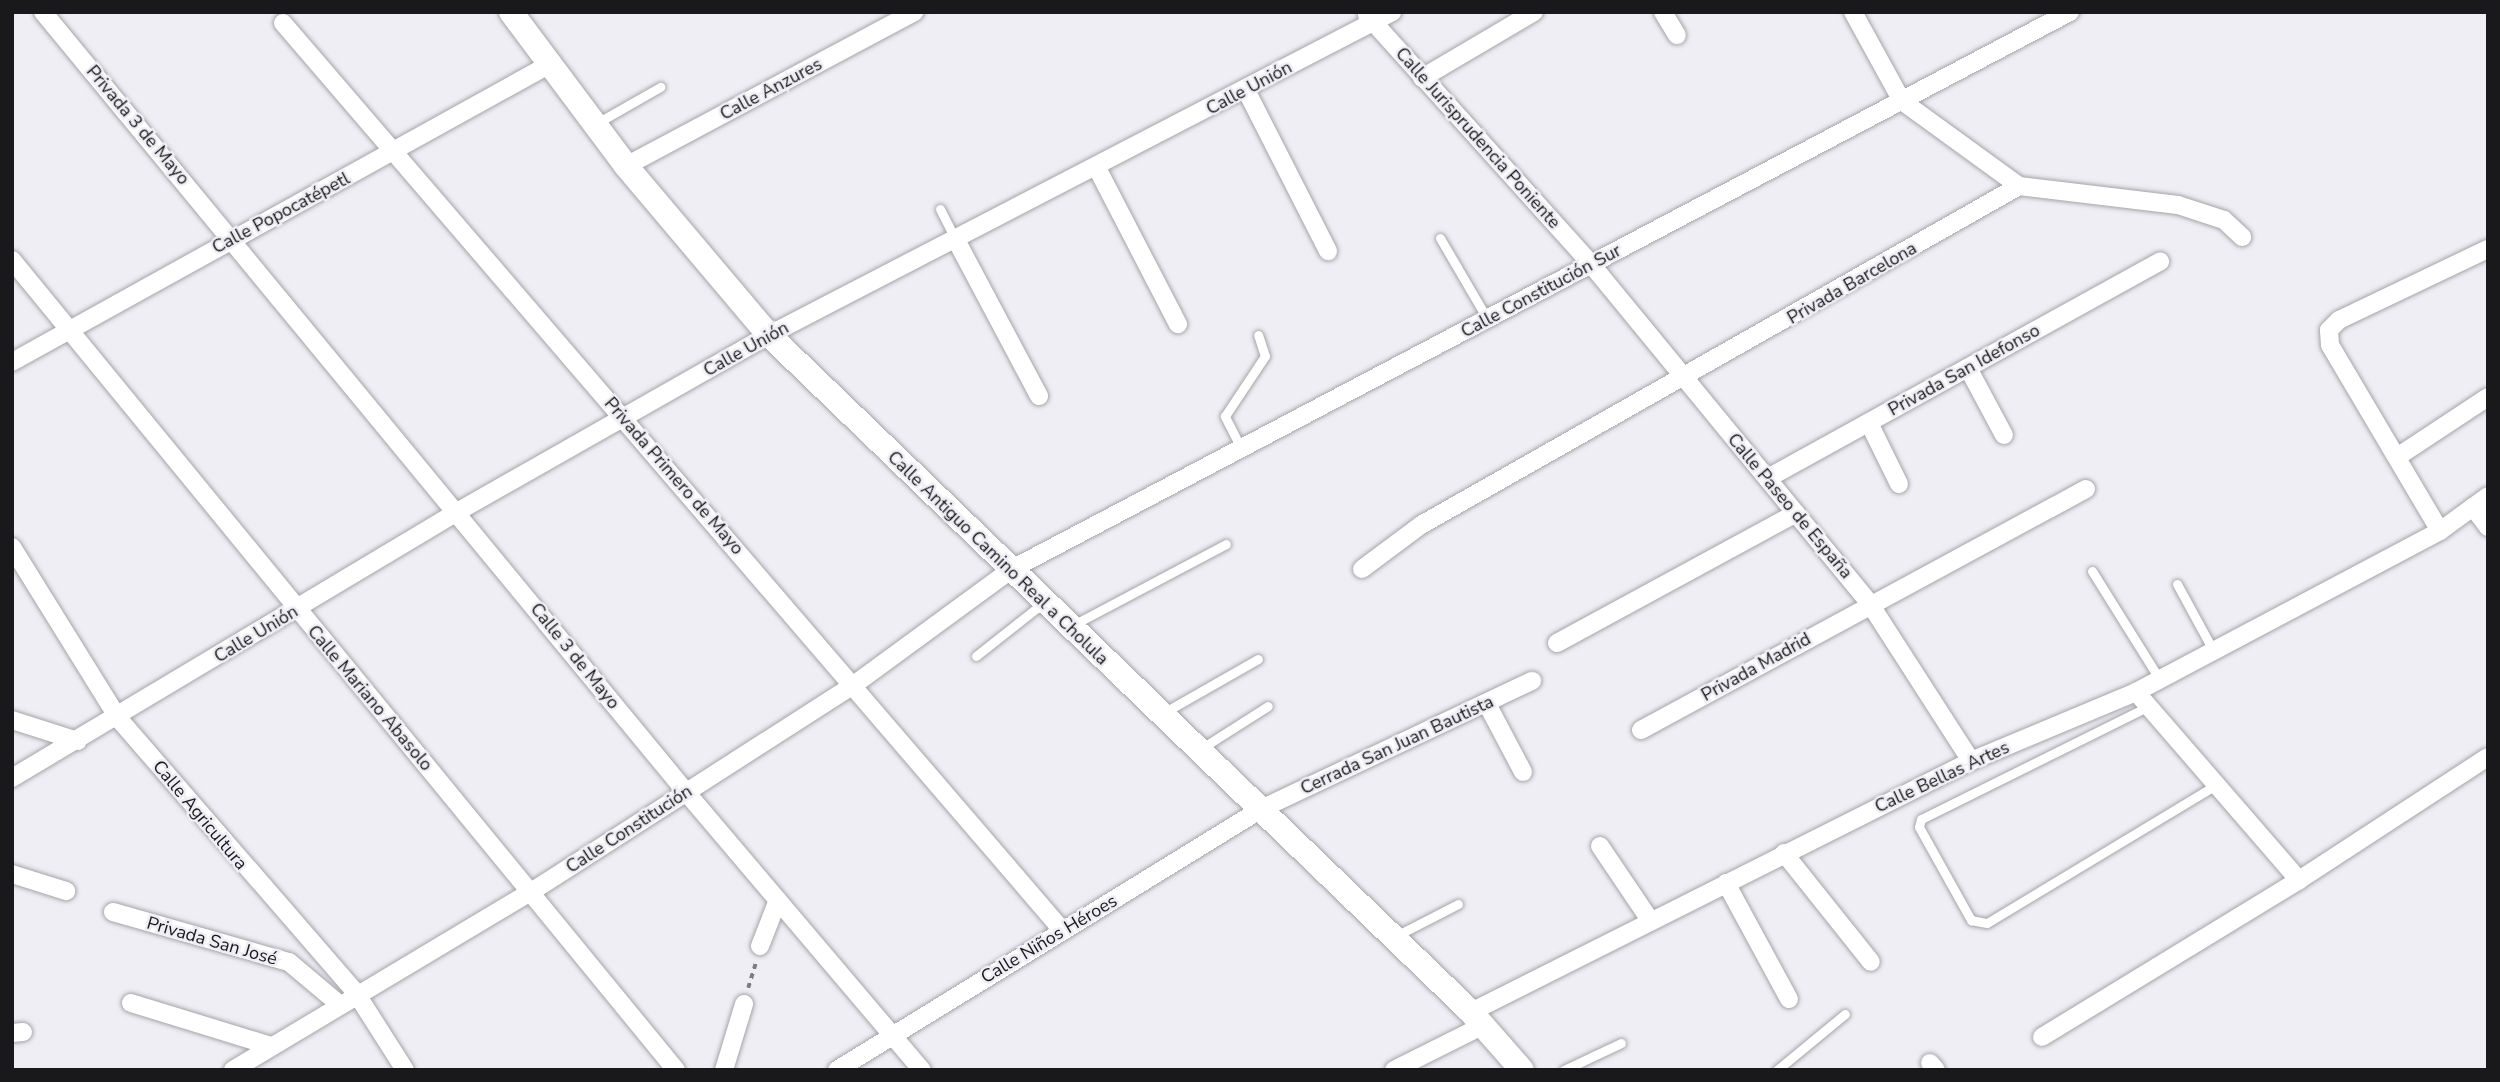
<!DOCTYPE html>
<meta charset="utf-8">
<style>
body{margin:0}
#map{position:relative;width:2500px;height:1082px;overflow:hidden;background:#eeeef4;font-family:"Nunito Sans",sans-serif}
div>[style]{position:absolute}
.path>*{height:3.5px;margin-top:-1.75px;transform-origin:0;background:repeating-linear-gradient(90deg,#7d7d81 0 5px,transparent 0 10px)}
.roads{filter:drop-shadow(0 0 2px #a4a4a9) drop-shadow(0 0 2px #a4a4a9)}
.lane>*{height:9px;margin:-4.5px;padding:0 4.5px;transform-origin:4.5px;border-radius:4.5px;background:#fff}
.street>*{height:18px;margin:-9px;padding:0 9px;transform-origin:9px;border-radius:9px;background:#fff}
.secondary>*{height:24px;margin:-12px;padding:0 12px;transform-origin:12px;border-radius:12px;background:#fff}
span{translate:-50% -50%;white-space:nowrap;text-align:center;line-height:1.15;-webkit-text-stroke:5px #eeeef4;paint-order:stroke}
.street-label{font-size:18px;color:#19191b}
.frame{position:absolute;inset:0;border:14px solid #19191b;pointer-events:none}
</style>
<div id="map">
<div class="path">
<i style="left:748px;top:988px;width:27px;rotate:-73deg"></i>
</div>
<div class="roads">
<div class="lane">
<i style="left:597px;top:123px;width:73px;rotate:-29.7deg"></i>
<i style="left:940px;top:209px;width:33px;rotate:63deg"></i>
<i style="left:1440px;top:238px;width:95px;rotate:59.7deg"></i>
<i style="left:1241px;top:448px;width:36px;rotate:-117deg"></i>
<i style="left:1225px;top:416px;width:72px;rotate:-56.3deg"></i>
<i style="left:1265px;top:356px;width:22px;rotate:-108deg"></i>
<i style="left:2092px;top:571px;width:128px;rotate:58deg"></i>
<i style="left:2177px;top:584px;width:77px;rotate:61.4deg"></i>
<i style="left:1073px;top:625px;width:173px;rotate:-27.9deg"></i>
<i style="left:976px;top:656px;width:85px;rotate:-38.3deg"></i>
<i style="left:2147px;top:707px;width:252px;rotate:153.6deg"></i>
<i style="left:1921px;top:819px;width:8px;rotate:104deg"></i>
<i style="left:1919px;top:827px;width:107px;rotate:60.8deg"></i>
<i style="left:1971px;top:920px;width:16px;rotate:11deg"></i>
<i style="left:1987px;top:923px;width:267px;rotate:-31.1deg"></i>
<i style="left:1165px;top:712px;width:107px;rotate:-29.7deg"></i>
<i style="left:1202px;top:748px;width:78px;rotate:-32.5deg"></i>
<i style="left:1394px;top:937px;width:72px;rotate:-27.3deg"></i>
<i style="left:1564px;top:1070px;width:63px;rotate:-25.3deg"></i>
<i style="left:1777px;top:1070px;width:88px;rotate:-39.5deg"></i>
</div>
<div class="street">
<i style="left:43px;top:12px;width:1011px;rotate:50.5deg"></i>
<i style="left:686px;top:792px;width:365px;rotate:49.7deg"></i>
<i style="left:1663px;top:12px;width:27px;rotate:59deg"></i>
<i style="left:1853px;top:12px;width:102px;rotate:61.2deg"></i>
<i style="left:1902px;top:101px;width:145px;rotate:36deg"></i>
<i style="left:2019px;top:186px;width:160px;rotate:6.8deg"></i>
<i style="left:2178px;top:205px;width:48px;rotate:18.1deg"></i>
<i style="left:2224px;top:220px;width:25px;rotate:43deg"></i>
<i style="left:1367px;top:15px;width:335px;rotate:48deg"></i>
<i style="left:1591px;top:264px;width:440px;rotate:50.6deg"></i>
<i style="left:1870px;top:604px;width:187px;rotate:57.2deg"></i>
<i style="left:283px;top:23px;width:1197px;rotate:49.34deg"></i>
<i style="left:1422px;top:78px;width:130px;rotate:-30.5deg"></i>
<i style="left:1246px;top:90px;width:181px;rotate:63deg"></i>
<i style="left:626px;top:166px;width:327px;rotate:-28.1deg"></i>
<i style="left:1097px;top:168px;width:176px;rotate:62.6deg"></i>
<i style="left:955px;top:238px;width:179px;rotate:62deg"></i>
<i style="left:12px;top:260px;width:1047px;rotate:50.66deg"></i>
<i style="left:12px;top:362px;width:615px;rotate:-28.98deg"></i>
<i style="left:1968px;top:368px;width:76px;rotate:61.8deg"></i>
<i style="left:1869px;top:423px;width:68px;rotate:63.8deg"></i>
<i style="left:2397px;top:457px;width:109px;rotate:-33.4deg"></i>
<i style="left:1768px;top:478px;width:448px;rotate:-28.9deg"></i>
<i style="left:2473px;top:507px;width:25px;rotate:53deg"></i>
<i style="left:2440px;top:531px;width:216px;rotate:-120.6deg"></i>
<i style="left:2330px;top:345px;width:15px;rotate:-94deg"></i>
<i style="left:2329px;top:330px;width:14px;rotate:-45deg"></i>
<i style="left:2339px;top:320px;width:165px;rotate:-25.5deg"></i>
<i style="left:12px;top:547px;width:201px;rotate:58.2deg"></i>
<i style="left:118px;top:718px;width:364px;rotate:49.1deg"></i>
<i style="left:356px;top:993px;width:91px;rotate:57.5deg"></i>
<i style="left:1362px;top:569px;width:74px;rotate:-36.7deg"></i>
<i style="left:1421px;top:525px;width:687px;rotate:-29.55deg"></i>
<i style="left:1557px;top:643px;width:272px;rotate:-28.5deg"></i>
<i style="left:2136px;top:692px;width:249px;rotate:49.1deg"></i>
<i style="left:1487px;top:704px;width:77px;rotate:62.1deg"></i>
<i style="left:12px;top:720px;width:69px;rotate:17.7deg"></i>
<i style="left:1641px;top:730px;width:506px;rotate:-28.44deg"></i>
<i style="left:12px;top:778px;width:518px;rotate:-30.87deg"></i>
<i style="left:457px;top:512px;width:359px;rotate:-29.6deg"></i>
<i style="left:769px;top:335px;width:702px;rotate:-27.4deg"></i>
<i style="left:1600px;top:846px;width:89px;rotate:56deg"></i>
<i style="left:1784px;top:853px;width:139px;rotate:51.4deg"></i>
<i style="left:12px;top:874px;width:57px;rotate:17.5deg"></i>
<i style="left:1726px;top:883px;width:132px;rotate:61.5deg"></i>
<i style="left:113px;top:912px;width:183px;rotate:15.9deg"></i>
<i style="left:289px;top:962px;width:65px;rotate:40deg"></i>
<i style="left:760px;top:946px;width:49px;rotate:-68.6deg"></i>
<i style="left:131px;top:1003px;width:146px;rotate:17.1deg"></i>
<i style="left:1471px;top:1012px;width:559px;rotate:-26.66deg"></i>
<i style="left:1971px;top:761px;width:179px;rotate:-22.7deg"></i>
<i style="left:2136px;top:692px;width:344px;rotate:-27.9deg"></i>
<i style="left:2440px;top:531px;width:59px;rotate:-36.1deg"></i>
<i style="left:12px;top:1033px;width:11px;rotate:-5deg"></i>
<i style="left:2042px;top:1037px;width:301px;rotate:-31.4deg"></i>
<i style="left:2299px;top:880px;width:225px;rotate:-33.1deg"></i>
<i style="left:1930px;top:1063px;width:9px;rotate:49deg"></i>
<i style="left:233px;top:1070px;width:347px;rotate:-30.9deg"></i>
<i style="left:531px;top:892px;width:385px;rotate:-32.7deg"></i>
<i style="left:855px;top:684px;width:195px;rotate:-36.2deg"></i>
<i style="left:1012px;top:569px;width:1196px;rotate:-27.77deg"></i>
<i style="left:724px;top:1070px;width:69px;rotate:-73.1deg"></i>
<i style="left:837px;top:1070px;width:498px;rotate:-31.6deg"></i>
<i style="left:1261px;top:809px;width:300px;rotate:-25.3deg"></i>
<i style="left:1394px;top:1070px;width:101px;rotate:-26.6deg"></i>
</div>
<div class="secondary">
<i style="left:511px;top:12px;width:192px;rotate:53.2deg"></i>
<i style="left:626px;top:166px;width:221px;rotate:49.8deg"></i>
<i style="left:769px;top:335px;width:975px;rotate:43.96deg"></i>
<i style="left:1471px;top:1012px;width:77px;rotate:48.7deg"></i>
</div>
</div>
<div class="street-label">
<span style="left:1249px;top:88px;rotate:-28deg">Calle Unión</span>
<span style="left:771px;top:89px;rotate:-28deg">Calle Anzures</span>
<span style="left:138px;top:125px;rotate:50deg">Privada 3 de Mayo</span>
<span style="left:1478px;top:138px;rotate:48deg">Calle Jurisprudencia Poniente</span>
<span style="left:281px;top:213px;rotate:-28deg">Calle Popocatépetl</span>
<span style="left:1852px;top:283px;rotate:-30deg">Privada Barcelona</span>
<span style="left:1541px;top:291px;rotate:-28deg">Calle Constitución Sur</span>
<span style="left:746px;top:349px;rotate:-29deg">Calle Unión</span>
<span style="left:1964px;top:370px;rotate:-29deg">Privada San Idefonso</span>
<span style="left:674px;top:476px;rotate:49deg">Privada Primero de Mayo</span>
<span style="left:1790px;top:506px;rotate:50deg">Calle Paseo de España</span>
<span style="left:998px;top:558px;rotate:44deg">Calle Antiguo Camino Real a Cholula</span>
<span style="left:256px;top:634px;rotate:-31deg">Calle Unión</span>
<span style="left:575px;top:656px;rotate:51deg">Calle 3 de Mayo</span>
<span style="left:1756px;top:667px;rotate:-29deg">Privada Madrid</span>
<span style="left:370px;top:698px;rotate:50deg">Calle Mariano Abasolo</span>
<span style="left:1397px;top:745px;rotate:-25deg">Cerrada San Juan Bautista</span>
<span style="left:1942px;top:777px;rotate:-25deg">Calle Bellas Artes</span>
<span style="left:200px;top:815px;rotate:50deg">Calle Agricultura</span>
<span style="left:629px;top:829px;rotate:-33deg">Calle Constitución</span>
<span style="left:1049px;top:939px;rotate:-31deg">Calle Niños Héroes</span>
<span style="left:212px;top:941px;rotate:16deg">Privada San José</span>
</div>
<div class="frame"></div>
</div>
